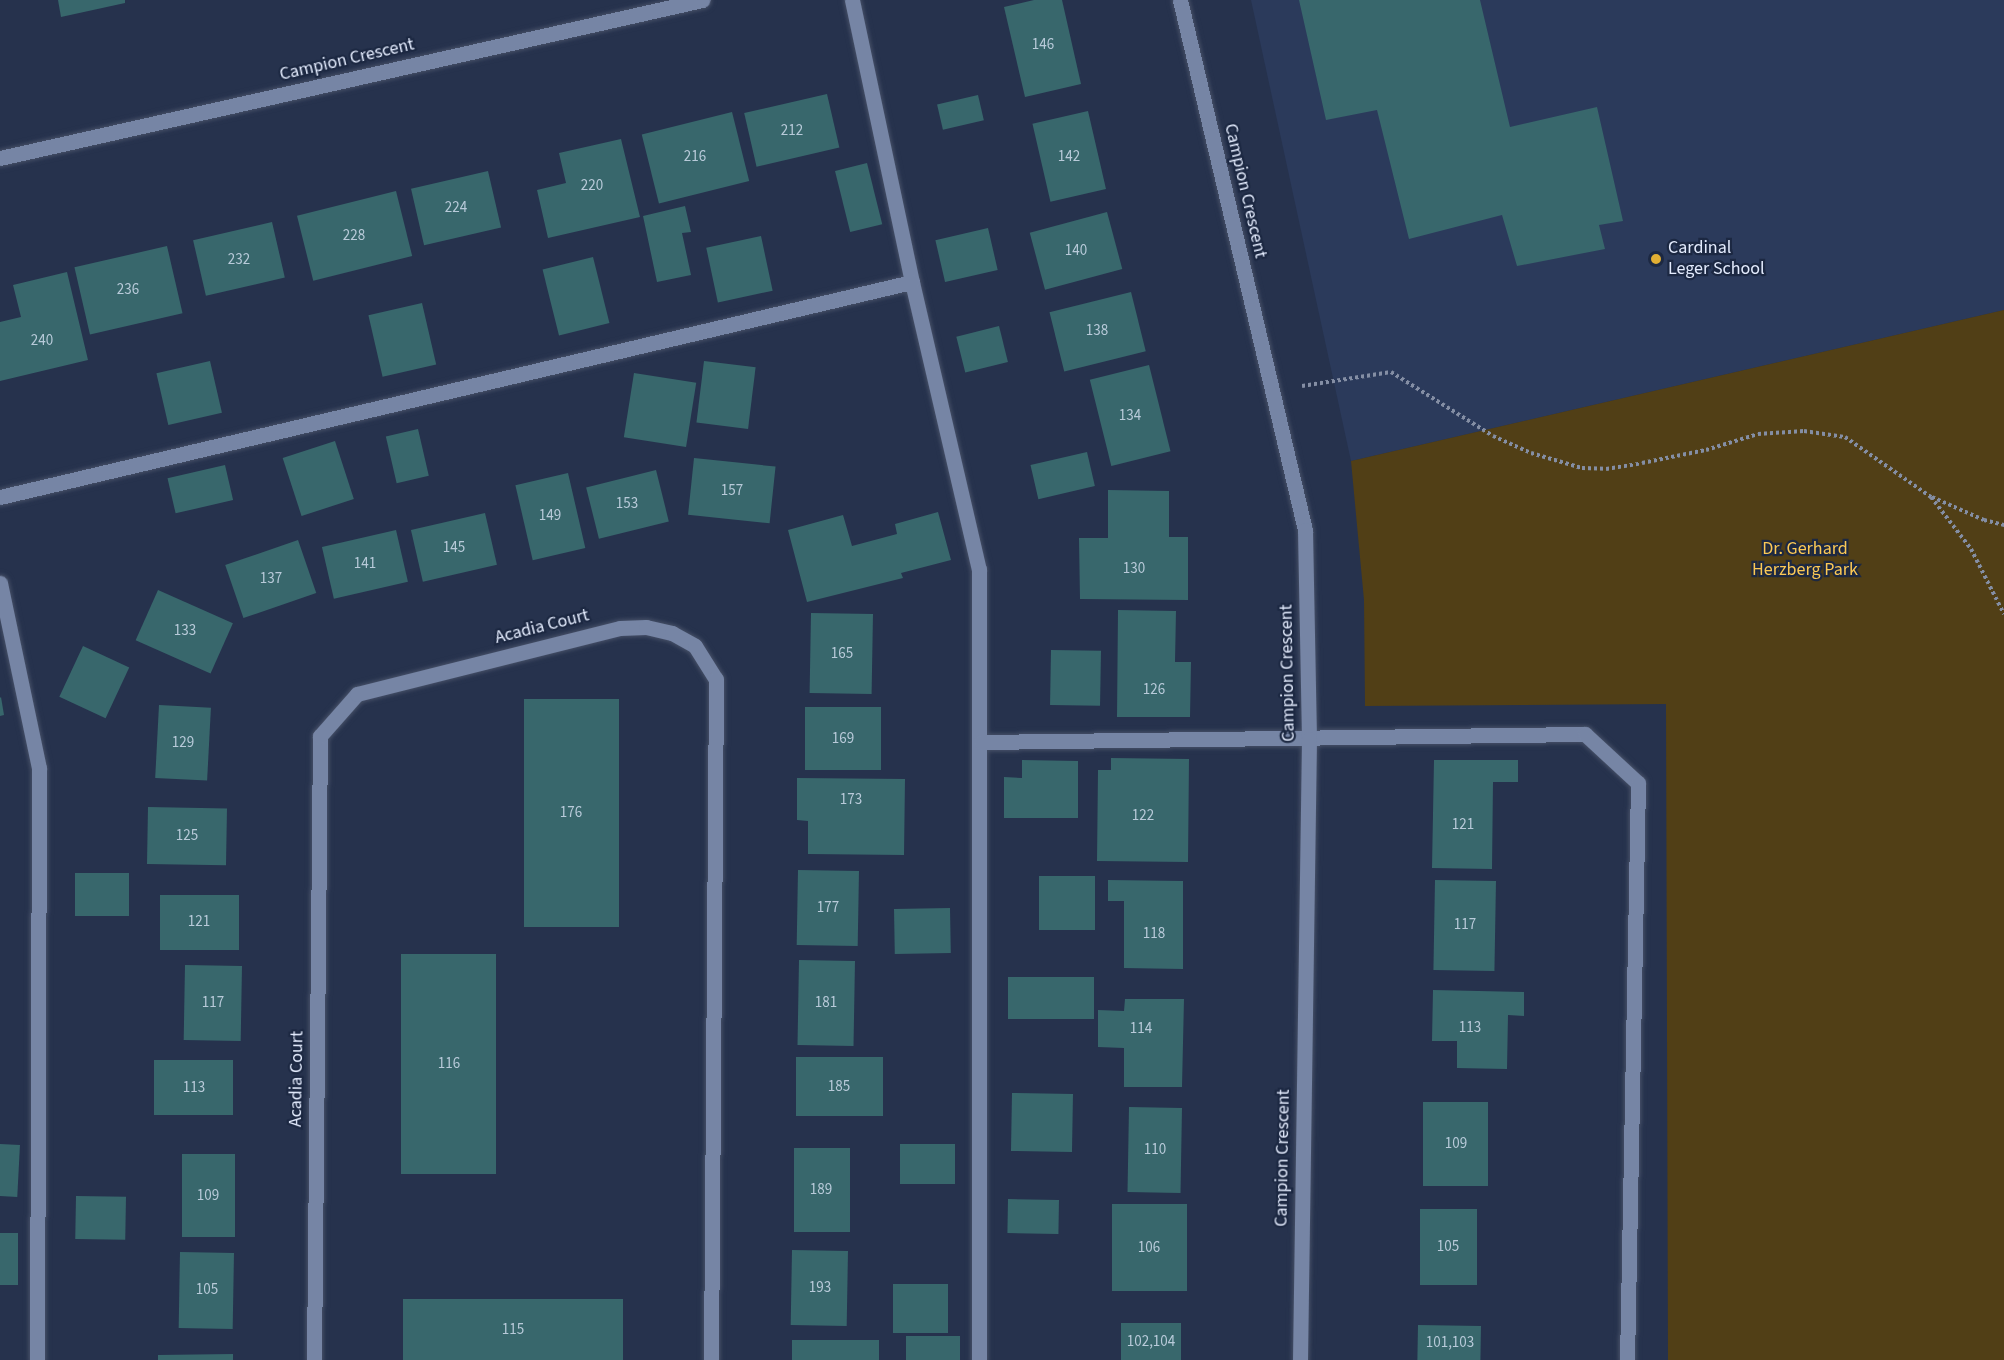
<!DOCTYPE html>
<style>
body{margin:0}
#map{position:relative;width:2004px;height:1360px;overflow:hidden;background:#26324d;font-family:"Source Sans 3",sans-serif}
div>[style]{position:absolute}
.built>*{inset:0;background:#2b3a5b}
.green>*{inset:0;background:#513f16}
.building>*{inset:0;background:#38676c;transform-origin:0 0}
.path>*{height:4px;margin-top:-2px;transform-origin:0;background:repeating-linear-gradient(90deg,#848ea4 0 3px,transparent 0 6px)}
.roads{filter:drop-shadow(0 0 2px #465067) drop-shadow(0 0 2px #465067)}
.lane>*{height:15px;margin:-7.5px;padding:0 7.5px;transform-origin:7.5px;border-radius:7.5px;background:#7685a5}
.street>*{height:15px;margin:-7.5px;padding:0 7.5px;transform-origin:7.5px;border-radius:7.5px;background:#7685a5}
.dots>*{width:16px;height:16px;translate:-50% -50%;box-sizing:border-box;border:3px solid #1c2842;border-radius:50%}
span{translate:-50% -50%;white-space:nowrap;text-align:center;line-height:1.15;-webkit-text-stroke:4.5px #1c2842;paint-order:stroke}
.number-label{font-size:15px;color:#b8cad9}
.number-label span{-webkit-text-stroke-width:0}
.street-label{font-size:18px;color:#e3ebfd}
.poi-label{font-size:18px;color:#e3ebfd}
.left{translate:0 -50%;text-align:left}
.park-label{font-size:18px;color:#fcc955}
</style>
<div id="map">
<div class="built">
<i style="clip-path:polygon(1251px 0,2004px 0,2004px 310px,1351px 461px)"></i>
</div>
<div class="green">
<i style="clip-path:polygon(2004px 310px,2004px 1360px,1668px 1360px,1666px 704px,1365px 706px,1364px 600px,1351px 461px)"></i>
</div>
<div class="building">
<i style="clip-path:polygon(58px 0,125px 0,125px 3px,61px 17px)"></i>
<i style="clip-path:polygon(1034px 0,1062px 0,1081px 84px,1025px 97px,1004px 7px)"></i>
<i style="clip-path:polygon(1299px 0,1480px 0,1510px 127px,1597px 107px,1623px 221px,1599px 225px,1605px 249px,1517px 266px,1502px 215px,1409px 239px,1377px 110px,1326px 120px)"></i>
<i style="left:827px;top:94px;width:55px;height:85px;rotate:77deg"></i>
<i style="left:978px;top:95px;width:26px;height:42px;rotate:77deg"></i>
<i style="left:1088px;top:111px;width:80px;height:57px;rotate:77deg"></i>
<i style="left:732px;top:112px;width:71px;height:93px;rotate:76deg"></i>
<i style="clip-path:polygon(621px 139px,640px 217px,548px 238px,537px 190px,566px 183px,559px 153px)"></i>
<i style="left:867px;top:163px;width:63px;height:33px;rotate:76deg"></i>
<i style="left:488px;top:171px;width:58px;height:79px;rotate:77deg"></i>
<i style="left:396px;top:191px;width:67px;height:102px;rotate:76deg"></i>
<i style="clip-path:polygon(685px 206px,691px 232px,682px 233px,691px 275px,657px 282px,643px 216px)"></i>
<i style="left:1107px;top:212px;width:59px;height:80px;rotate:75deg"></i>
<i style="left:272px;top:222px;width:57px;height:81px;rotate:77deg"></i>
<i style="left:988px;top:228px;width:43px;height:54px;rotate:77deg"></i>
<i style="left:761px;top:236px;width:56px;height:56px;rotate:78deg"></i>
<i style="left:167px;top:246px;width:69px;height:95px;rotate:77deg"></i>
<i style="left:593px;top:257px;width:68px;height:52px;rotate:76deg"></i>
<i style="clip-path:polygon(67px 272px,88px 360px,0 381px,0 322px,21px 317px,13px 285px)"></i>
<i style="left:1131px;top:292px;width:61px;height:84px;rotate:76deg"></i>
<i style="left:422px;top:303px;width:63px;height:55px;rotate:77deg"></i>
<i style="left:999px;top:326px;width:37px;height:44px;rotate:76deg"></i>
<i style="left:210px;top:361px;width:53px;height:55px;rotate:77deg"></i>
<i style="left:704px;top:361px;width:52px;height:62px;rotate:7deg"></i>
<i style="left:1149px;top:365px;width:89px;height:61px;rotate:76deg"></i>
<i style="left:634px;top:373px;width:63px;height:65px;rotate:9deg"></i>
<i style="left:418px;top:429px;width:48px;height:33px;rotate:77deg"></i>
<i style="left:335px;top:441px;width:61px;height:55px;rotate:72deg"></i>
<i style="left:1087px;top:452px;width:35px;height:58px;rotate:77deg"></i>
<i style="left:694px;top:458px;width:82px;height:57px;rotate:6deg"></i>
<i style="left:225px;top:465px;width:36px;height:59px;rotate:77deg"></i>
<i style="left:656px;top:470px;width:53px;height:72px;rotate:76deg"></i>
<i style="left:568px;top:473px;width:77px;height:54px;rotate:77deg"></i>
<i style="clip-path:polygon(1108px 490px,1169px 491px,1169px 537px,1188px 537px,1188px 600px,1080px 599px,1079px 538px,1108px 538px)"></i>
<i style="clip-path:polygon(938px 512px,951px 560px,901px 573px,903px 578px,807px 602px,788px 530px,843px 515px,852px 546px,897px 534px,895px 524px)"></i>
<i style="left:485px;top:513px;width:53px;height:76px;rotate:77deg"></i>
<i style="left:396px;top:530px;width:53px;height:76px;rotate:77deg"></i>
<i style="left:298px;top:540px;width:56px;height:77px;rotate:71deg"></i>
<i style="left:158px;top:590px;width:82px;height:55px;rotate:24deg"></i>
<i style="clip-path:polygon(1118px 610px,1176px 611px,1175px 662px,1191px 662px,1190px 717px,1117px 717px)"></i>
<i style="left:811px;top:613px;width:62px;height:80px;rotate:1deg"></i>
<i style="left:83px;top:646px;width:51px;height:56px;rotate:25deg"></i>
<i style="left:1051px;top:650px;width:50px;height:55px;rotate:1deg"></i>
<i style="clip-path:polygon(1px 697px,4px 715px,0 716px,0 698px)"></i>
<i style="left:524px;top:699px;width:95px;height:228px"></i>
<i style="left:159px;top:705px;width:52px;height:73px;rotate:3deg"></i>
<i style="left:805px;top:707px;width:76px;height:63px"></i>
<i style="clip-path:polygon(1111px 758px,1189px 759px,1188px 862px,1097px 861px,1098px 770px,1111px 770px)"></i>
<i style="clip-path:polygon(1022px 760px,1078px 761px,1078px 818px,1004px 818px,1004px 777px,1022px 778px)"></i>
<i style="clip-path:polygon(1434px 760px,1518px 760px,1518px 782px,1493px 782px,1492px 869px,1432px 868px)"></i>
<i style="clip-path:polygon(797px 778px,905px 779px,904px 855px,808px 854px,808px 821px,797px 820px)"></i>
<i style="left:148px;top:807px;width:79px;height:57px;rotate:1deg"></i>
<i style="left:798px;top:870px;width:61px;height:75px;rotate:1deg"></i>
<i style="left:75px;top:873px;width:54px;height:43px"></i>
<i style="left:1039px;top:876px;width:56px;height:54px"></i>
<i style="clip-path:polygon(1108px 880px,1183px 881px,1183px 969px,1124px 968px,1124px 901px,1108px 901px)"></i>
<i style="left:1435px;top:880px;width:61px;height:90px;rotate:1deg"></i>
<i style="left:160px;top:895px;width:79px;height:55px"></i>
<i style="left:950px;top:908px;width:45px;height:56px;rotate:89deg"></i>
<i style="left:401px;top:954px;width:95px;height:220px"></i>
<i style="left:799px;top:960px;width:56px;height:85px;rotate:1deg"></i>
<i style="left:185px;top:965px;width:57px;height:75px;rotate:1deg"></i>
<i style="left:1008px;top:977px;width:86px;height:42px"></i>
<i style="clip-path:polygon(1433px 990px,1524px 992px,1524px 1016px,1508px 1015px,1507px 1069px,1457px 1068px,1457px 1041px,1432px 1041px)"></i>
<i style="clip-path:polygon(1125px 999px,1184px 999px,1182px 1087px,1124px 1087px,1124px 1048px,1098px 1047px,1098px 1010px,1124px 1011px)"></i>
<i style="left:796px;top:1057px;width:87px;height:59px"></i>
<i style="left:154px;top:1060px;width:79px;height:55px"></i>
<i style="left:1012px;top:1093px;width:61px;height:58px;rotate:1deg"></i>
<i style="left:1423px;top:1102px;width:65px;height:84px"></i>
<i style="left:1129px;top:1107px;width:53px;height:85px;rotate:1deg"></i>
<i style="left:0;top:1144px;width:20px;height:52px;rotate:3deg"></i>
<i style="left:900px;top:1144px;width:55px;height:40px"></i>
<i style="left:794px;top:1148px;width:56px;height:84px"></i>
<i style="left:182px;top:1154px;width:53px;height:83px"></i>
<i style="left:76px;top:1196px;width:50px;height:43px;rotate:1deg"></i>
<i style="left:1008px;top:1199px;width:51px;height:34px;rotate:1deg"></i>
<i style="left:1112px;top:1204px;width:75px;height:87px"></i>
<i style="left:1420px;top:1209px;width:57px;height:76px"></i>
<i style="left:0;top:1233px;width:18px;height:52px"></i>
<i style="left:792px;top:1250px;width:56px;height:75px;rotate:1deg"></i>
<i style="left:180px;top:1252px;width:54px;height:76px;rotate:1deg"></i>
<i style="left:893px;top:1284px;width:55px;height:49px"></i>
<i style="left:403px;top:1299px;width:220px;height:61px"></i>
<i style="left:1121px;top:1323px;width:60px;height:37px"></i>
<i style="left:1418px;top:1325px;width:63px;height:35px;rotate:1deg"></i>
<i style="left:906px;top:1336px;width:54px;height:24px"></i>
<i style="left:879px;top:1340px;width:20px;height:87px;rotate:90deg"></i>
<i style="clip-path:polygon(233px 1354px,233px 1360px,158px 1360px,158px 1355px)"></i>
</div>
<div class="path">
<i style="left:1302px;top:386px;width:90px;rotate:-8.9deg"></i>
<i style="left:1391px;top:372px;width:120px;rotate:32.1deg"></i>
<i style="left:1493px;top:436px;width:42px;rotate:24.1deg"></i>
<i style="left:1531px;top:453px;width:53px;rotate:16.4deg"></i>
<i style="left:1582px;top:468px;width:24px;rotate:2deg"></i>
<i style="left:1606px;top:469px;width:36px;rotate:-9deg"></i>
<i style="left:1642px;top:463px;width:65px;rotate:-11.5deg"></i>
<i style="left:1706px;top:450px;width:54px;rotate:-17.1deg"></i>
<i style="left:1758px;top:434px;width:46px;rotate:-3.7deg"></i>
<i style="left:1804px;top:431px;width:41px;rotate:8.3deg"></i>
<i style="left:1845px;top:437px;width:105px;rotate:34.9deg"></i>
<i style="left:1931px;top:497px;width:66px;rotate:52.4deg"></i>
<i style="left:1971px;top:549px;width:73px;rotate:63.1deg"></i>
<i style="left:1932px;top:497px;width:57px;rotate:23.9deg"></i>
<i style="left:1984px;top:520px;width:21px;rotate:14deg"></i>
</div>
<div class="roads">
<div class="lane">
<i style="left:852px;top:0;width:288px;rotate:78deg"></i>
<i style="left:912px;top:282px;width:295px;rotate:76.9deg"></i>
<i style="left:979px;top:569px;width:791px;rotate:90deg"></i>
<i style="left:0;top:497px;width:937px;rotate:-13.27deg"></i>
<i style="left:0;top:583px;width:189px;rotate:78.1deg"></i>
<i style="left:39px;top:768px;width:592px;rotate:90.19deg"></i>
<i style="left:981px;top:742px;width:604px;rotate:-0.76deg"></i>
<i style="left:1585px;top:734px;width:72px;rotate:42.8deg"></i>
<i style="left:1638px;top:783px;width:577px;rotate:91.09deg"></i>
</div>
<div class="street">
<i style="left:1180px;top:0;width:545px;rotate:76.73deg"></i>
<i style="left:1305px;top:530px;width:209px;rotate:88.9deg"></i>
<i style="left:1309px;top:739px;width:621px;rotate:90.83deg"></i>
<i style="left:0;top:158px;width:720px;rotate:-12.68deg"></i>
<i style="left:314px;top:1360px;width:624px;rotate:-89.45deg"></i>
<i style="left:320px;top:736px;width:56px;rotate:-48.6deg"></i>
<i style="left:357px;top:694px;width:271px;rotate:-14.1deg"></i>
<i style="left:620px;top:628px;width:26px;rotate:-2deg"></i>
<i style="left:646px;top:627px;width:27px;rotate:13deg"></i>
<i style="left:672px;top:633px;width:26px;rotate:29deg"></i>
<i style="left:695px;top:646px;width:39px;rotate:58deg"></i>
<i style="left:716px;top:679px;width:681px;rotate:90.42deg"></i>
</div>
</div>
<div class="dots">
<i style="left:1656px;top:259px;background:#e1af34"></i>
</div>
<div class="number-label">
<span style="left:1043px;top:45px">146</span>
<span style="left:792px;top:131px">212</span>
<span style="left:695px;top:157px">216</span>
<span style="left:1069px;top:157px">142</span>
<span style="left:592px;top:186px">220</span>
<span style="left:456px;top:208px">224</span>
<span style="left:354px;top:236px">228</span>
<span style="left:1076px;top:251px">140</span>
<span style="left:239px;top:260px">232</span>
<span style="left:128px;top:290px">236</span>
<span style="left:1097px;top:331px">138</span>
<span style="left:42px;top:341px">240</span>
<span style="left:1130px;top:416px">134</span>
<span style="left:732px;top:491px">157</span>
<span style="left:627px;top:504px">153</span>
<span style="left:550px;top:516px">149</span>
<span style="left:454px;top:548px">145</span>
<span style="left:365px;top:564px">141</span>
<span style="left:1134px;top:569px">130</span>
<span style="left:271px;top:579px">137</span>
<span style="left:185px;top:631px">133</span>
<span style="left:842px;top:654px">165</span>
<span style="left:1154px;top:690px">126</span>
<span style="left:843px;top:739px">169</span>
<span style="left:183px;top:743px">129</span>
<span style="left:851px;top:800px">173</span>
<span style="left:571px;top:813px">176</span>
<span style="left:1143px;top:816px">122</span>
<span style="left:1463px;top:825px">121</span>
<span style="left:187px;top:836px">125</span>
<span style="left:828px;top:908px">177</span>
<span style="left:199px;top:922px">121</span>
<span style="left:1465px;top:925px">117</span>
<span style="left:1154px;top:934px">118</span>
<span style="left:213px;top:1003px">117</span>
<span style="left:826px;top:1003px">181</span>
<span style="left:1470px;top:1028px">113</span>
<span style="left:1141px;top:1029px">114</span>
<span style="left:449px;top:1064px">116</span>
<span style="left:839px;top:1087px">185</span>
<span style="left:194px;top:1088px">113</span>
<span style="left:1456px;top:1144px">109</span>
<span style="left:1155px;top:1150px">110</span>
<span style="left:821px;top:1190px">189</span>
<span style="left:208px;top:1196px">109</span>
<span style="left:1448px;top:1247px">105</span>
<span style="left:1149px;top:1248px">106</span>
<span style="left:820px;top:1288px">193</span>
<span style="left:207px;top:1290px">105</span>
<span style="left:513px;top:1330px">115</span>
<span style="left:1151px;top:1342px">102,104</span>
<span style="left:1450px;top:1343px">101,103</span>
</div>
<div class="street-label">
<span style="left:347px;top:60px;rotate:-13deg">Campion Crescent</span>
<span style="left:1245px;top:191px;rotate:77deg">Campion Crescent</span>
<span style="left:542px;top:627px;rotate:-14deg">Acadia Court</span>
<span style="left:1288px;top:673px;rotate:-91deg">Campion Crescent</span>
<span style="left:297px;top:1079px;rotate:-89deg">Acadia Court</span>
<span style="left:1283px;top:1158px;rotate:-89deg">Campion Crescent</span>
</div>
<div class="poi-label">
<span class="left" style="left:1668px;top:259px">Cardinal<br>Leger School</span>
</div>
<div class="park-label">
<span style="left:1805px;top:560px">Dr. Gerhard<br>Herzberg Park</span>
</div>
</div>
